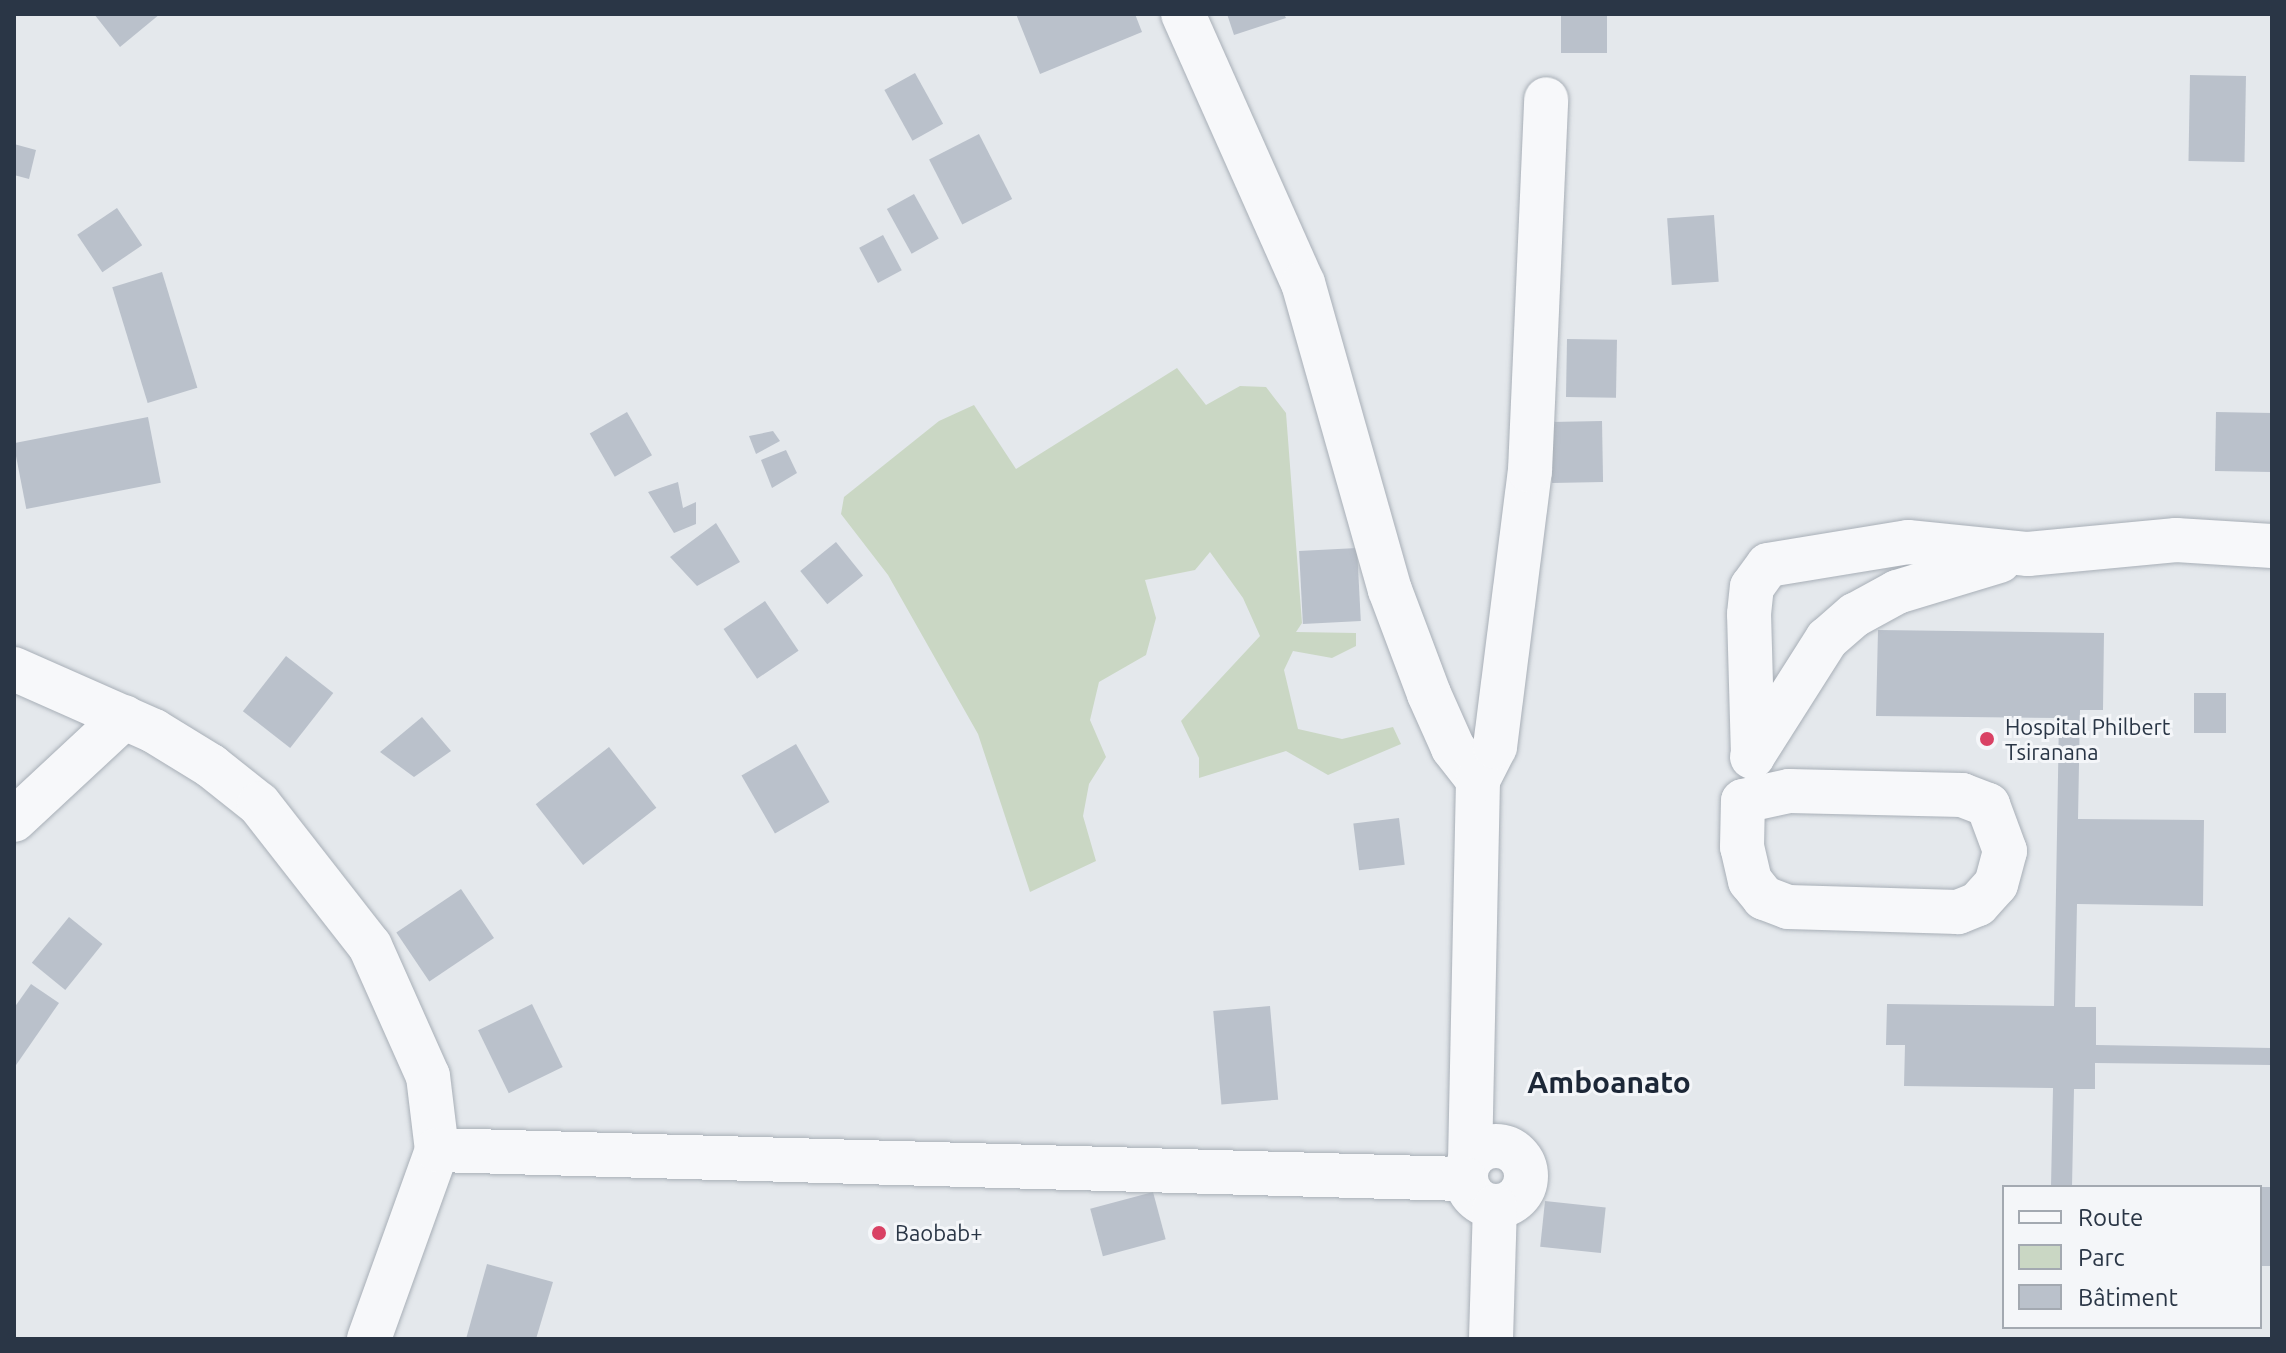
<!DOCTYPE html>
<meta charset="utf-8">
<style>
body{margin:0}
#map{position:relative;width:2286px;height:1353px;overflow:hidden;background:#e4e8ec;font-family:Ubuntu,sans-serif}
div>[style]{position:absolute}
.green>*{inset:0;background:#cad7c4}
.building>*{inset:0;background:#bac1cb;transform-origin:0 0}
.roads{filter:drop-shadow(0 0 2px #a8afb7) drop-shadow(0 0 2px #a8afb7)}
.minor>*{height:44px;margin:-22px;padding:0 22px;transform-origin:22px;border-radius:22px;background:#f7f8fa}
.minor>.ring{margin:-22px;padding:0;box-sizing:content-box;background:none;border:44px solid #f7f8fa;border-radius:50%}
.dots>*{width:22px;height:22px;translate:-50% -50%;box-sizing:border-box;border:4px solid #f4f6f9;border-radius:50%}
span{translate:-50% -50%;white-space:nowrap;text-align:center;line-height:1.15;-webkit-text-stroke:6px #f4f6f9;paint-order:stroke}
.poi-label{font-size:22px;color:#2a3646}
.left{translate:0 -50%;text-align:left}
.district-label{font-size:30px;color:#1c2737;font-weight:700}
.frame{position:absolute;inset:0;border:16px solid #2a3646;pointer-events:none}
.legend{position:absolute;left:2002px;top:1185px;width:260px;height:144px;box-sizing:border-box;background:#f4f6f9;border:2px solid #a3a9b1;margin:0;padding:10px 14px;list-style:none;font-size:24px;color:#2a3646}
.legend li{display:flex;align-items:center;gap:16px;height:40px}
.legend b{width:40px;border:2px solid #a3a9b1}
</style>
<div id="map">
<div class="green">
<i style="clip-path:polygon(1177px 368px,1206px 405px,1240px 386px,1266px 387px,1286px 413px,1302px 623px,1296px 632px,1356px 633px,1356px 646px,1332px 658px,1293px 651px,1284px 670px,1298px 729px,1342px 739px,1393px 727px,1401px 744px,1328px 775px,1286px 751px,1199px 778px,1199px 758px,1181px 721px,1260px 636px,1243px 598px,1210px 552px,1195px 570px,1145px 580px,1156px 618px,1146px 655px,1099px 682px,1090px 720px,1106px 757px,1089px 784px,1083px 816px,1096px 861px,1030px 892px,978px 734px,888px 575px,841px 514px,844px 497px,939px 421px,974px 405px,1016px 469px)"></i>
</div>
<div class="building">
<i style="clip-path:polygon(94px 14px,160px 14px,120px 47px)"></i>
<i style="clip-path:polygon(1016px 14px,1135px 14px,1142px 32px,1040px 74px)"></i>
<i style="clip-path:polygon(1227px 14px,1284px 14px,1286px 18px,1234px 35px)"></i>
<i style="left:1561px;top:14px;width:46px;height:39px"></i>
<i style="left:915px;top:73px;width:58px;height:35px;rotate:61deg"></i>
<i style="left:2190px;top:75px;width:56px;height:86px;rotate:1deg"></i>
<i style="left:979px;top:134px;width:73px;height:56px;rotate:63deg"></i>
<i style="clip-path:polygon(14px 144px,36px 150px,29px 179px,14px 175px)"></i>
<i style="left:914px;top:194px;width:51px;height:31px;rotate:61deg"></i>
<i style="left:117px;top:208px;width:45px;height:48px;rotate:56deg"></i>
<i style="left:1714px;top:215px;width:67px;height:47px;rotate:86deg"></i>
<i style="left:883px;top:235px;width:40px;height:27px;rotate:62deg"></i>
<i style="left:162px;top:272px;width:121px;height:52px;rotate:73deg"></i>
<i style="left:1567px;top:339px;width:50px;height:58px;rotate:1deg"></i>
<i style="left:627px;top:412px;width:50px;height:43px;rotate:60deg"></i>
<i style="left:2216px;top:412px;width:56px;height:59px;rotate:1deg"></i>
<i style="left:148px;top:417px;width:67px;height:137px;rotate:79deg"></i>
<i style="left:1602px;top:421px;width:61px;height:51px;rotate:89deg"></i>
<i style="clip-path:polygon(773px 431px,780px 441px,756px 454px,749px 436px)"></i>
<i style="clip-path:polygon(786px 450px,797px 473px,772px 488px,761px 460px)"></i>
<i style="clip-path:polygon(678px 482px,683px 508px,696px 502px,696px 524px,674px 533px,648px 492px)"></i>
<i style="clip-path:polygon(716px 523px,740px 562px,697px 586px,670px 557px)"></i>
<i style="left:836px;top:542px;width:43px;height:46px;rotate:51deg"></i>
<i style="left:1357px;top:548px;width:73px;height:58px;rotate:87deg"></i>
<i style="left:765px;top:601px;width:60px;height:50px;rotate:56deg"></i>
<i style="clip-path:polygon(1878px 630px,2104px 633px,2103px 710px,2080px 710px,2078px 819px,2204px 820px,2203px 906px,2077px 904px,2075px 1007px,2096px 1007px,2096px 1045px,2272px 1048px,2272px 1065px,2095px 1063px,2095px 1089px,2074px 1089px,2072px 1187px,2051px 1187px,2053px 1088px,1904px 1086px,1905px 1045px,1886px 1045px,1887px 1004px,2054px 1006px,2059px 718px,1876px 716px)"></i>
<i style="left:286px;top:656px;width:60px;height:70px;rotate:38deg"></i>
<i style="left:2194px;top:693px;width:32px;height:40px"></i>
<i style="clip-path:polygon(422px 717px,451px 751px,414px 777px,380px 752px)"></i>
<i style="left:796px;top:744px;width:67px;height:63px;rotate:60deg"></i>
<i style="left:609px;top:747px;width:77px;height:93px;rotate:52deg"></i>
<i style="left:1399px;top:818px;width:47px;height:46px;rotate:83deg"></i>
<i style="left:461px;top:889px;width:59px;height:78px;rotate:56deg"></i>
<i style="left:69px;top:917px;width:43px;height:59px;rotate:39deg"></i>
<i style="clip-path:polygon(31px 984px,59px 1003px,14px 1068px,14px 1008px)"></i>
<i style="left:532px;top:1004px;width:70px;height:60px;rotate:64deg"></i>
<i style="left:1270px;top:1006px;width:94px;height:57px;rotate:85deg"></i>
<i style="left:2260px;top:1187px;width:12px;height:79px"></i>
<i style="left:1153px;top:1192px;width:49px;height:65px;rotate:75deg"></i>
<i style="left:1545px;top:1201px;width:61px;height:46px;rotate:6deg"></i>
<i style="clip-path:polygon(487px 1264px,553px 1282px,536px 1339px,466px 1339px)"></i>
</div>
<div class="roads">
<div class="minor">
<i style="left:1183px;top:14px;width:295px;rotate:66deg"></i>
<i style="left:1303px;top:283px;width:319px;rotate:74.2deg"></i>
<i style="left:1390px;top:590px;width:111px;rotate:69.4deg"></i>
<i style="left:1429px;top:694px;width:59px;rotate:66deg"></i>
<i style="left:1453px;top:748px;width:41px;rotate:52deg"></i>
<i style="left:1478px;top:780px;width:380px;rotate:91.2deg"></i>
<i style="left:14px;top:669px;width:153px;rotate:23.9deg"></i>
<i style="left:154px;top:731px;width:67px;rotate:31.6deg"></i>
<i style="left:211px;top:766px;width:61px;rotate:38.4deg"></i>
<i style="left:259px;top:804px;width:180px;rotate:52deg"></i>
<i style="left:370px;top:946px;width:142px;rotate:66deg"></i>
<i style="left:428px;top:1076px;width:75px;rotate:83.1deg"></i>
<i style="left:437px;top:1150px;width:201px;rotate:109.8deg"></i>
<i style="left:1753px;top:756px;width:142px;rotate:-91.6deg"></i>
<i style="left:1749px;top:614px;width:27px;rotate:-84deg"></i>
<i style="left:1752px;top:587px;width:27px;rotate:-54deg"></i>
<i style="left:1768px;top:565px;width:142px;rotate:-9.3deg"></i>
<i style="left:1908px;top:542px;width:121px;rotate:5.7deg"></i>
<i style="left:2028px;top:554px;width:149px;rotate:-5.4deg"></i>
<i style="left:2176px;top:540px;width:96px;rotate:3.6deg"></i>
<i style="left:1752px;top:757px;width:140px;rotate:-57.6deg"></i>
<i style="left:1827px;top:639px;width:37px;rotate:-41deg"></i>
<i style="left:1855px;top:615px;width:48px;rotate:-28.7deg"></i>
<i style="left:1897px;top:592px;width:107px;rotate:-16.9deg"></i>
<i style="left:1478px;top:780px;width:37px;rotate:-63deg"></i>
<i style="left:1495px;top:747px;width:278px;rotate:-82.8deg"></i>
<i style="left:1530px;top:471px;width:372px;rotate:-87.5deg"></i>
<i style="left:1789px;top:791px;width:173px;rotate:1.3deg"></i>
<i style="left:1962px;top:795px;width:28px;rotate:21deg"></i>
<i style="left:1988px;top:805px;width:49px;rotate:69.7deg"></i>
<i style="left:2005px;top:851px;width:34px;rotate:105deg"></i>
<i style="left:1996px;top:884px;width:27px;rotate:132deg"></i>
<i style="left:1978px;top:904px;width:22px;rotate:158deg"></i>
<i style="left:1958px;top:912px;width:170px;rotate:-178.3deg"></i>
<i style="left:1788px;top:907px;width:26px;rotate:-159deg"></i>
<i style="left:1764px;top:898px;width:22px;rotate:-129deg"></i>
<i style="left:1750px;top:881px;width:35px;rotate:-103deg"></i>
<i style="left:1742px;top:847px;width:46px;rotate:-88.8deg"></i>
<i style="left:1743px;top:801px;width:47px;rotate:-12.3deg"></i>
<i style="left:14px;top:820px;width:151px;rotate:-42.9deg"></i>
<i class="ring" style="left:1466px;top:1146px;width:16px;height:16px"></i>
<i style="left:437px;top:1150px;width:1028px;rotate:1.62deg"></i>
<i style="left:1491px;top:1339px;width:132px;rotate:-88.3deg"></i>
</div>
</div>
<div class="dots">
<i style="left:1987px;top:739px;background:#d94164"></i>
<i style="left:879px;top:1233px;background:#d94164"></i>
</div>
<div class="poi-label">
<span class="left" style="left:2005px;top:739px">Hospital Philbert<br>Tsiranana</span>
<span class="left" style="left:895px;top:1233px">Baobab+</span>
</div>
<div class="district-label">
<span style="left:1609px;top:1082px">Amboanato</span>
</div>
<div class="frame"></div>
<ul class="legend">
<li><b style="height:10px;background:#f7f8fa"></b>Route</li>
<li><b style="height:22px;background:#cad7c4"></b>Parc</li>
<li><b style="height:22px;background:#bac1cb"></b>Bâtiment</li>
</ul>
</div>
